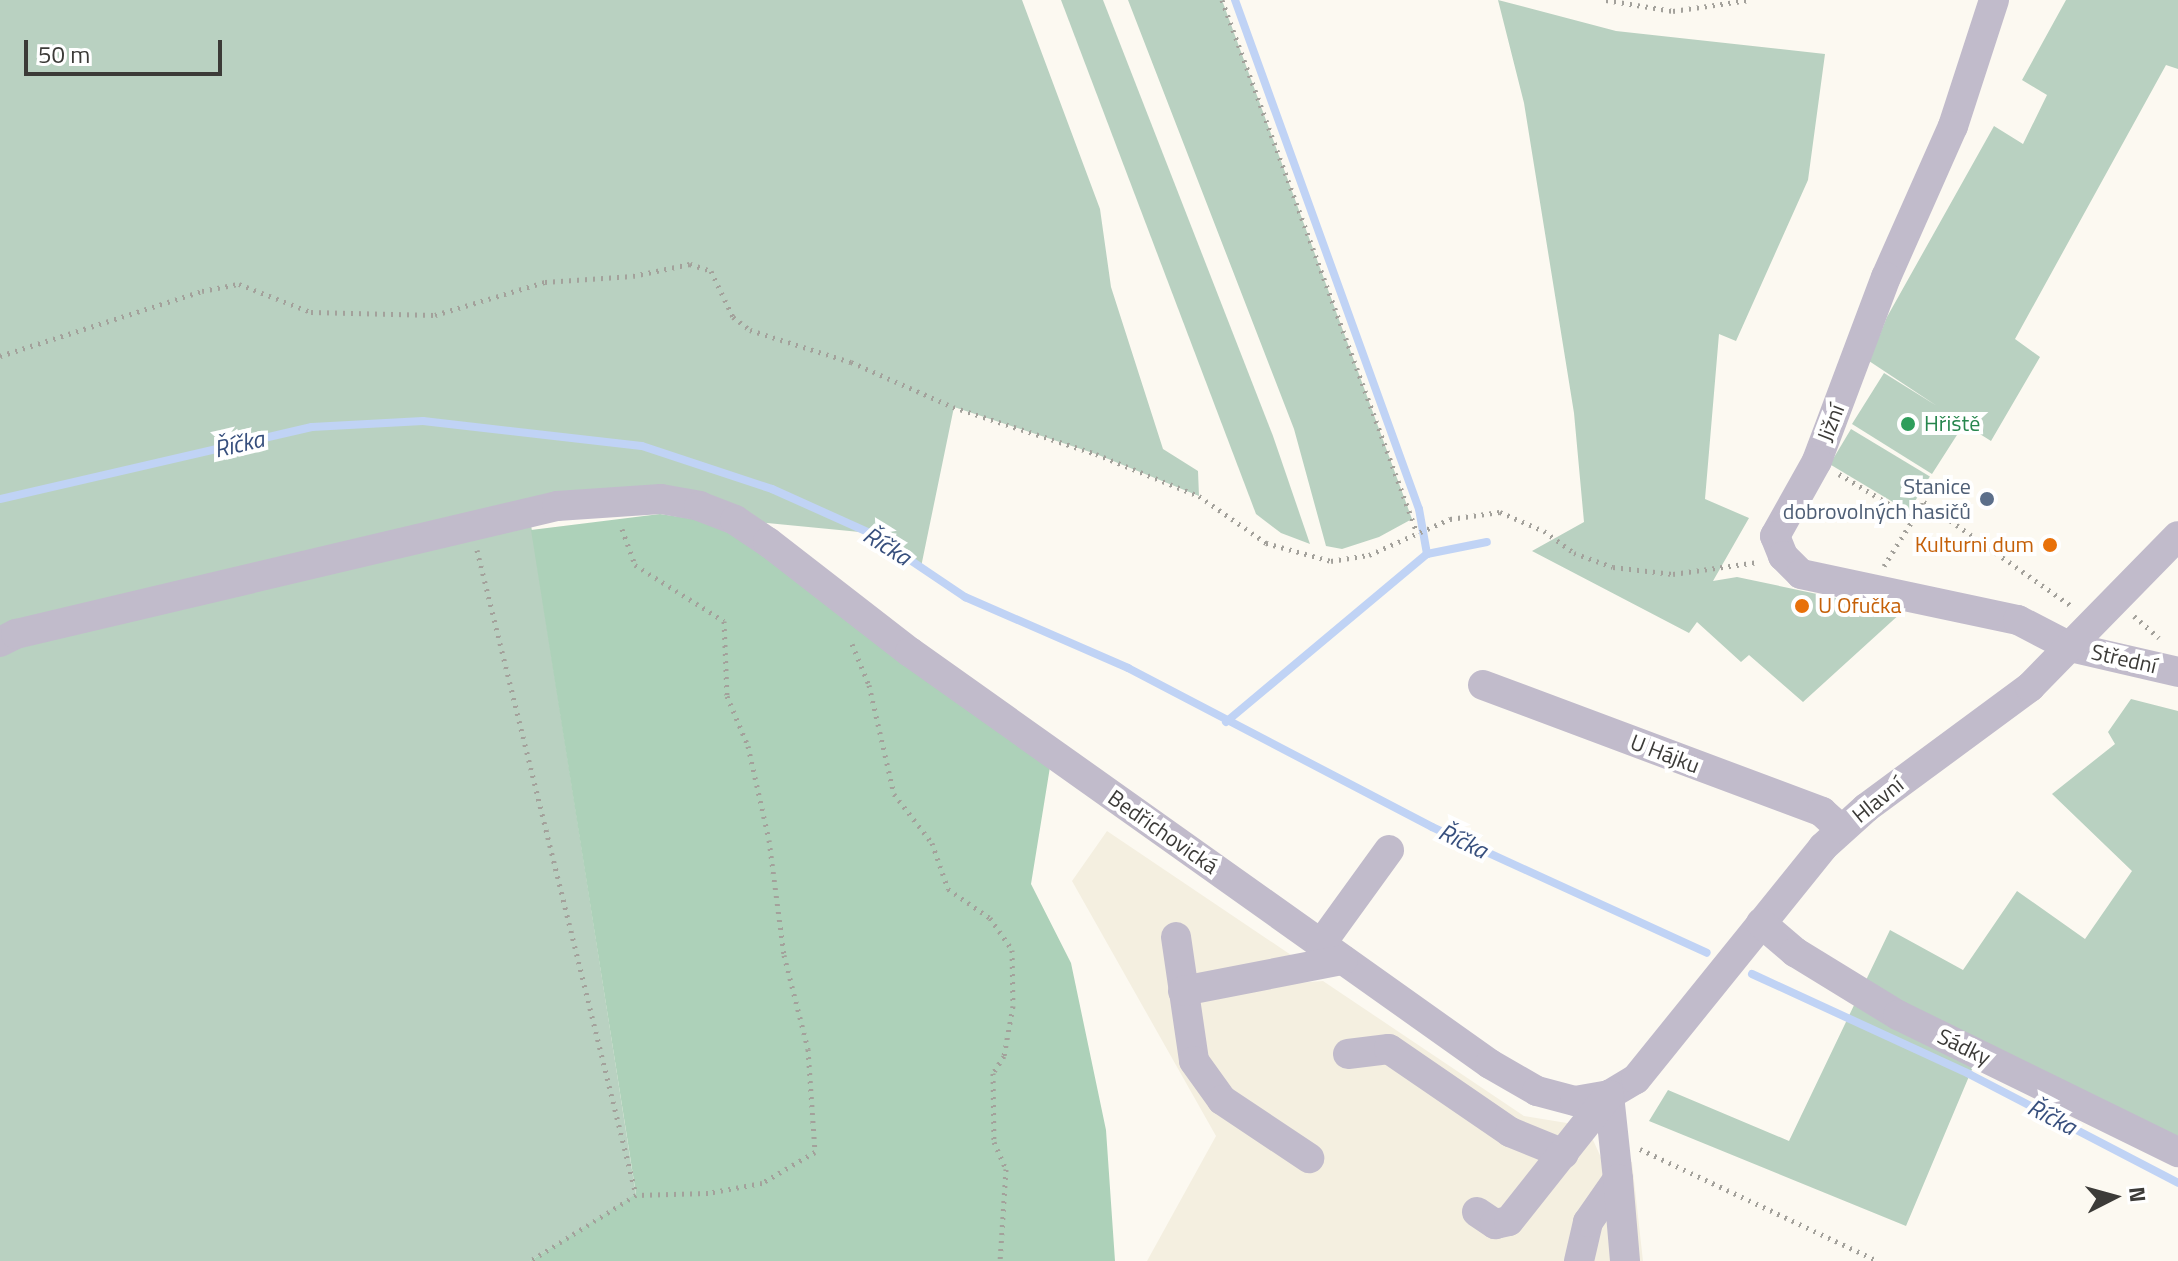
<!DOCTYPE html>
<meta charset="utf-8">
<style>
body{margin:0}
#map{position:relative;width:2178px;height:1261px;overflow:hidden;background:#fcf9f1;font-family:"Titillium Web",sans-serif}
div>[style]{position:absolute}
.built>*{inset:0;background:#f4efe0}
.green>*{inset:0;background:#b9d1c1;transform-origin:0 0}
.forest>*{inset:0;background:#add1b9}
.stream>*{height:8px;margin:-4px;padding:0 4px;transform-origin:4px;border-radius:4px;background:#c0d3f5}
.path>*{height:5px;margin-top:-2.5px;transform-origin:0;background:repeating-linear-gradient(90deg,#a3a19b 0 2px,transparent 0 8px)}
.minor>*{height:30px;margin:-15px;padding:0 15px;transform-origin:15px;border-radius:15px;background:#c1bbcb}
.dots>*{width:22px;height:22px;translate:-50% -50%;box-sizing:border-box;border:4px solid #fff;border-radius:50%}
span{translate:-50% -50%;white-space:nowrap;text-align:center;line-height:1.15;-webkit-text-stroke:8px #fff;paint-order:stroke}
.street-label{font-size:22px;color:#3c3b38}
.leisure-label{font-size:22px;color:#27864d}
.left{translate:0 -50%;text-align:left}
.service-label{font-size:22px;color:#4e5e75}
.right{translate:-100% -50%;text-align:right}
.food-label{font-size:22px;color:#c56008}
.water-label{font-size:24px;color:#374f7d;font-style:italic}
.north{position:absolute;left:2074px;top:1157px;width:80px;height:80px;-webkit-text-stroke:6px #fff;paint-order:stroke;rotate:84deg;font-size:22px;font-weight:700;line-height:32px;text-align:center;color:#3c3b38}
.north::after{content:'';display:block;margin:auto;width:28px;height:36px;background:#3c3b38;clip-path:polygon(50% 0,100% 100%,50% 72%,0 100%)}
.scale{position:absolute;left:24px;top:40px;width:198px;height:36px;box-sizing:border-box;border:4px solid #3c3b38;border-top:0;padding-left:10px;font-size:24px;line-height:28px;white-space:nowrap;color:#3c3b38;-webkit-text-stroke:6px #fff;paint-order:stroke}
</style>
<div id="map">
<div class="built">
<i style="clip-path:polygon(1107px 831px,1291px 955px,1296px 983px,1323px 981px,1524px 1116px,1573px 1124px,1593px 1140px,1604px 1164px,1632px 1162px,1643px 1261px,1147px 1261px,1216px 1136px,1072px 881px)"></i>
</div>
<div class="green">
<i style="clip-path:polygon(0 0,1022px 0,1100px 209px,1111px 287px,1163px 449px,1198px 471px,1199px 496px,1096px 454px,954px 407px,921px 567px,870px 533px,735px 520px,699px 506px,529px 512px,636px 1195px,530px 1261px,0 1261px)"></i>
<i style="clip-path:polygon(1061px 0,1103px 0,1273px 436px,1310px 544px,1281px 533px,1256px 514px)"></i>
<i style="clip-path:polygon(1128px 0,1222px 0,1412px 519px,1379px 537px,1342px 549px,1326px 546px,1294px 429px)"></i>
<i style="clip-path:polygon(1498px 0,1616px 31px,1825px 54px,1808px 180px,1736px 341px,1719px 334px,1705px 499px,1749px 518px,1713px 581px,1737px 577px,1902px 612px,1803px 702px,1749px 655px,1741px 662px,1697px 622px,1689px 633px,1532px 551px,1584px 522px,1574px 413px,1524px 103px)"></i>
<i style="clip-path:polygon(2066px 0,2178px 0,2178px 69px,2166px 65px,2015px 339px,2040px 357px,1991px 441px,1964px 424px,1932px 474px,1852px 424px,1884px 373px,1937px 406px,1869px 361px,1887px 317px,1994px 126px,2023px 144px,2047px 95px,2022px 80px)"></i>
<i style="left:1851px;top:429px;width:92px;height:41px;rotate:31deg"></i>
<i style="clip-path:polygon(2131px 699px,2178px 711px,2178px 1146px,1978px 1055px,1906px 1226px,1649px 1121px,1668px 1090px,1789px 1141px,1890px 930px,1963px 970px,2017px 891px,2085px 939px,2132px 871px,2052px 794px,2115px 744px,2108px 732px)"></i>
</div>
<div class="forest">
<i style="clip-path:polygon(660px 514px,700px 520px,744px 540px,1050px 767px,1031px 884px,1071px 963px,1106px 1130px,1115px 1261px,530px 1261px,636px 1194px,531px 530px)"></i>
</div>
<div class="stream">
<i style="left:1235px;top:0;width:541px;rotate:70.13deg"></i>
<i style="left:1419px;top:509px;width:46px;rotate:79.9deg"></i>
<i style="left:0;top:499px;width:320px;rotate:-13deg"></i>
<i style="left:312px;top:427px;width:111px;rotate:-3.1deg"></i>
<i style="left:423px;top:421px;width:220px;rotate:6.5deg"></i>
<i style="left:642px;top:446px;width:137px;rotate:18.3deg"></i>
<i style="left:772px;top:489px;width:107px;rotate:24.2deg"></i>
<i style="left:870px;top:533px;width:115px;rotate:34deg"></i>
<i style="left:965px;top:597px;width:178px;rotate:23.5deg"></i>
<i style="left:1128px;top:668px;width:343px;rotate:27.6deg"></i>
<i style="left:1432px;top:827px;width:302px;rotate:24.6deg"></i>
<i style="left:1226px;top:722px;width:262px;rotate:-39.9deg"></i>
<i style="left:1427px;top:554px;width:61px;rotate:-11.3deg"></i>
<i style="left:1752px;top:974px;width:239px;rotate:24.7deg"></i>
<i style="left:1969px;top:1074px;width:236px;rotate:27.5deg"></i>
</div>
<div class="path">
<i style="left:1222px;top:0;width:568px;rotate:69.9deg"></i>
<i style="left:1606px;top:0;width:68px;rotate:9.3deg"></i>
<i style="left:1673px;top:11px;width:77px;rotate:-8.2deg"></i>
<i style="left:0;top:356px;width:212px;rotate:-17.8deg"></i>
<i style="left:202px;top:291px;width:38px;rotate:-11deg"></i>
<i style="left:239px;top:284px;width:77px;rotate:21.3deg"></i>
<i style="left:311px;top:312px;width:124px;rotate:1.4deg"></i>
<i style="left:435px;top:315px;width:115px;rotate:-16.7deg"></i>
<i style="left:545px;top:282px;width:88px;rotate:-3.9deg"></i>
<i style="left:633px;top:276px;width:58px;rotate:-11.9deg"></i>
<i style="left:690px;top:264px;width:22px;rotate:18deg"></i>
<i style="left:711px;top:271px;width:51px;rotate:64.4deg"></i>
<i style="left:733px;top:317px;width:21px;rotate:37deg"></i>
<i style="left:750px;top:330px;width:106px;rotate:17.6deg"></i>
<i style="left:851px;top:362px;width:111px;rotate:23.8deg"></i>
<i style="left:953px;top:407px;width:151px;rotate:18.2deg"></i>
<i style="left:1096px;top:454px;width:111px;rotate:22.2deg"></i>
<i style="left:1199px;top:496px;width:82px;rotate:35deg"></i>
<i style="left:1266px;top:543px;width:67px;rotate:15.5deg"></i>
<i style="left:1331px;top:561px;width:38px;rotate:-9deg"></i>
<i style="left:1369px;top:555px;width:89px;rotate:-24deg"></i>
<i style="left:1450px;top:519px;width:50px;rotate:-8deg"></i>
<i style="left:1500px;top:512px;width:48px;rotate:23.4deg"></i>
<i style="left:1544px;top:531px;width:37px;rotate:36deg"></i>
<i style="left:1574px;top:553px;width:41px;rotate:19.7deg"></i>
<i style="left:1613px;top:567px;width:60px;rotate:6.7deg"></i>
<i style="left:1673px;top:574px;width:86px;rotate:-8deg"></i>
<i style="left:1839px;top:474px;width:87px;rotate:31deg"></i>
<i style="left:622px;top:529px;width:38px;rotate:70deg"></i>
<i style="left:635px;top:565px;width:105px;rotate:32.2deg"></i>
<i style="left:724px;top:621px;width:75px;rotate:87.7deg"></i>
<i style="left:727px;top:696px;width:54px;rotate:67.2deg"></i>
<i style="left:748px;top:746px;width:96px;rotate:77.4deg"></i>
<i style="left:769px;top:840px;width:116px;rotate:82.6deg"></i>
<i style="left:784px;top:955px;width:97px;rotate:75.7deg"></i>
<i style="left:808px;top:1049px;width:103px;rotate:86.1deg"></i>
<i style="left:815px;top:1152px;width:61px;rotate:149.7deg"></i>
<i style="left:762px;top:1183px;width:55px;rotate:169.5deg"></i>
<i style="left:708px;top:1193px;width:72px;rotate:178.4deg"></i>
<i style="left:477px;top:550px;width:664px;rotate:76.15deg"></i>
<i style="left:636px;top:1195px;width:125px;rotate:148.1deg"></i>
<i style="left:1884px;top:566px;width:75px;rotate:-58deg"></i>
<i style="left:1924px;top:502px;width:182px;rotate:35.2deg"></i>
<i style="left:2134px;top:616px;width:33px;rotate:41deg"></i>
<i style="left:852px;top:644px;width:44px;rotate:67.5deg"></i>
<i style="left:869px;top:685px;width:112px;rotate:77.1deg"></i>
<i style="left:894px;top:794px;width:62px;rotate:52.2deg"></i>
<i style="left:932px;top:843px;width:49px;rotate:70.8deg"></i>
<i style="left:948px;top:889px;width:51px;rotate:34.6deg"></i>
<i style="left:990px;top:918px;width:39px;rotate:55deg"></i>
<i style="left:1012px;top:950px;width:56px;rotate:89deg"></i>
<i style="left:1013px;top:1006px;width:51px;rotate:100.2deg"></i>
<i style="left:1004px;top:1056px;width:20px;rotate:123deg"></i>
<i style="left:993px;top:1073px;width:69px;rotate:89.2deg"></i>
<i style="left:994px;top:1142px;width:30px;rotate:66deg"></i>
<i style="left:1006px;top:1169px;width:92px;rotate:93.7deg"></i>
<i style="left:1640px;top:1149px;width:263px;rotate:25.2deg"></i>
</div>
<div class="minor">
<i style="left:1994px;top:0;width:133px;rotate:108deg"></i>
<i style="left:1953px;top:126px;width:165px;rotate:113.9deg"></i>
<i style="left:1886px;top:277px;width:197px;rotate:110.6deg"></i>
<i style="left:1817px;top:461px;width:86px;rotate:119.2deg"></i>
<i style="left:1775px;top:536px;width:22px;rotate:68deg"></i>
<i style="left:1783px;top:556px;width:25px;rotate:45deg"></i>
<i style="left:1801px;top:574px;width:222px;rotate:12deg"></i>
<i style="left:2018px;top:620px;width:59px;rotate:27.4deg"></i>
<i style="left:2070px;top:647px;width:111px;rotate:13deg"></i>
<i style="left:0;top:642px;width:18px;rotate:-27deg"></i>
<i style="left:16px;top:634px;width:556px;rotate:-13.31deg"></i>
<i style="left:557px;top:506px;width:104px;rotate:-3.9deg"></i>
<i style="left:661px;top:499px;width:39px;rotate:10deg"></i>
<i style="left:699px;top:506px;width:39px;rotate:21deg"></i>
<i style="left:735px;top:520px;width:40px;rotate:34deg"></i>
<i style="left:768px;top:542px;width:180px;rotate:37.8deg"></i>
<i style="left:910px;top:652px;width:711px;rotate:35.39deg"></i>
<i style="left:1490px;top:1064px;width:54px;rotate:29.9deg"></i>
<i style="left:1537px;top:1091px;width:39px;rotate:15deg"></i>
<i style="left:1575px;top:1101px;width:35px;rotate:-10deg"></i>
<i style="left:1609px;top:1095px;width:31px;rotate:-31deg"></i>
<i style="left:1636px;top:1079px;width:298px;rotate:-51.1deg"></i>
<i style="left:1823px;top:847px;width:58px;rotate:-42.2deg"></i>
<i style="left:1866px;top:808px;width:204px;rotate:-36.4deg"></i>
<i style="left:2030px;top:687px;width:211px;rotate:-45.6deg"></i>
<i style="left:1483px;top:685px;width:362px;rotate:20.5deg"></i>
<i style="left:1822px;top:812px;width:25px;rotate:42deg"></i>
<i style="left:1761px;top:923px;width:45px;rotate:40.5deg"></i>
<i style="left:1795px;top:952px;width:121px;rotate:31.5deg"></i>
<i style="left:1898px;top:1015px;width:312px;rotate:26.1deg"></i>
<i style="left:1176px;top:937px;width:125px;rotate:81.7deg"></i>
<i style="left:1194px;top:1061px;width:48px;rotate:54.3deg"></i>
<i style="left:1222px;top:1100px;width:105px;rotate:33.7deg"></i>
<i style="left:1321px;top:944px;width:116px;rotate:-54.1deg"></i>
<i style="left:1183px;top:991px;width:163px;rotate:-11deg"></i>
<i style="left:1348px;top:1054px;width:41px;rotate:-7deg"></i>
<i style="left:1389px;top:1049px;width:147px;rotate:34.4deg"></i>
<i style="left:1510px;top:1132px;width:58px;rotate:22.2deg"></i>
<i style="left:1609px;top:1095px;width:84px;rotate:83.9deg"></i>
<i style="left:1477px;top:1212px;width:22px;rotate:34deg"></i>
<i style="left:1495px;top:1224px;width:14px;rotate:-12deg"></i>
<i style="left:1509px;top:1221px;width:161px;rotate:-51.6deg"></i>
<i style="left:1579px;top:1261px;width:40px;rotate:-77deg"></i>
<i style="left:1588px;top:1222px;width:52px;rotate:-55.1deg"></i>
<i style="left:1618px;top:1179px;width:82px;rotate:85.1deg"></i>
</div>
<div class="dots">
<i style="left:1908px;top:424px;background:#2e9e5b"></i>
<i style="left:1987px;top:499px;background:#5c6f8a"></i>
<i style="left:2050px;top:545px;background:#e8710a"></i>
<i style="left:1802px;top:606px;background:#e8710a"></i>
</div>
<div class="street-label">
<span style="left:1831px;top:423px;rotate:-69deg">Jižní</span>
<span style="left:2124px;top:659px;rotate:13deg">Střední</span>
<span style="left:1665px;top:754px;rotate:21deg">U Hájku</span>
<span style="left:1878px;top:800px;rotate:-39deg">Hlavní</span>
<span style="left:1163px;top:832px;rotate:35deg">Bedřichovická</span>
<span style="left:1964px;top:1047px;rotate:26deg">Sádky</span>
</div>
<div class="leisure-label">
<span class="left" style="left:1924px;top:424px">Hřiště</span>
</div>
<div class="service-label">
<span class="right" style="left:1971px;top:499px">Stanice<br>dobrovolných hasičů</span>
</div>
<div class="food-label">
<span class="right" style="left:2034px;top:545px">Kulturni dum</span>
<span class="left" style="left:1818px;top:606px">U Ofučka</span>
</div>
<div class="water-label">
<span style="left:239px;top:444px;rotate:-13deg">Říčka</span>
<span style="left:887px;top:546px;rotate:32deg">Říčka</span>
<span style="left:1463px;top:841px;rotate:25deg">Říčka</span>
<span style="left:2052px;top:1117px;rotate:27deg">Říčka</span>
</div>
<div class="north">N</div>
<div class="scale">50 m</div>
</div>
